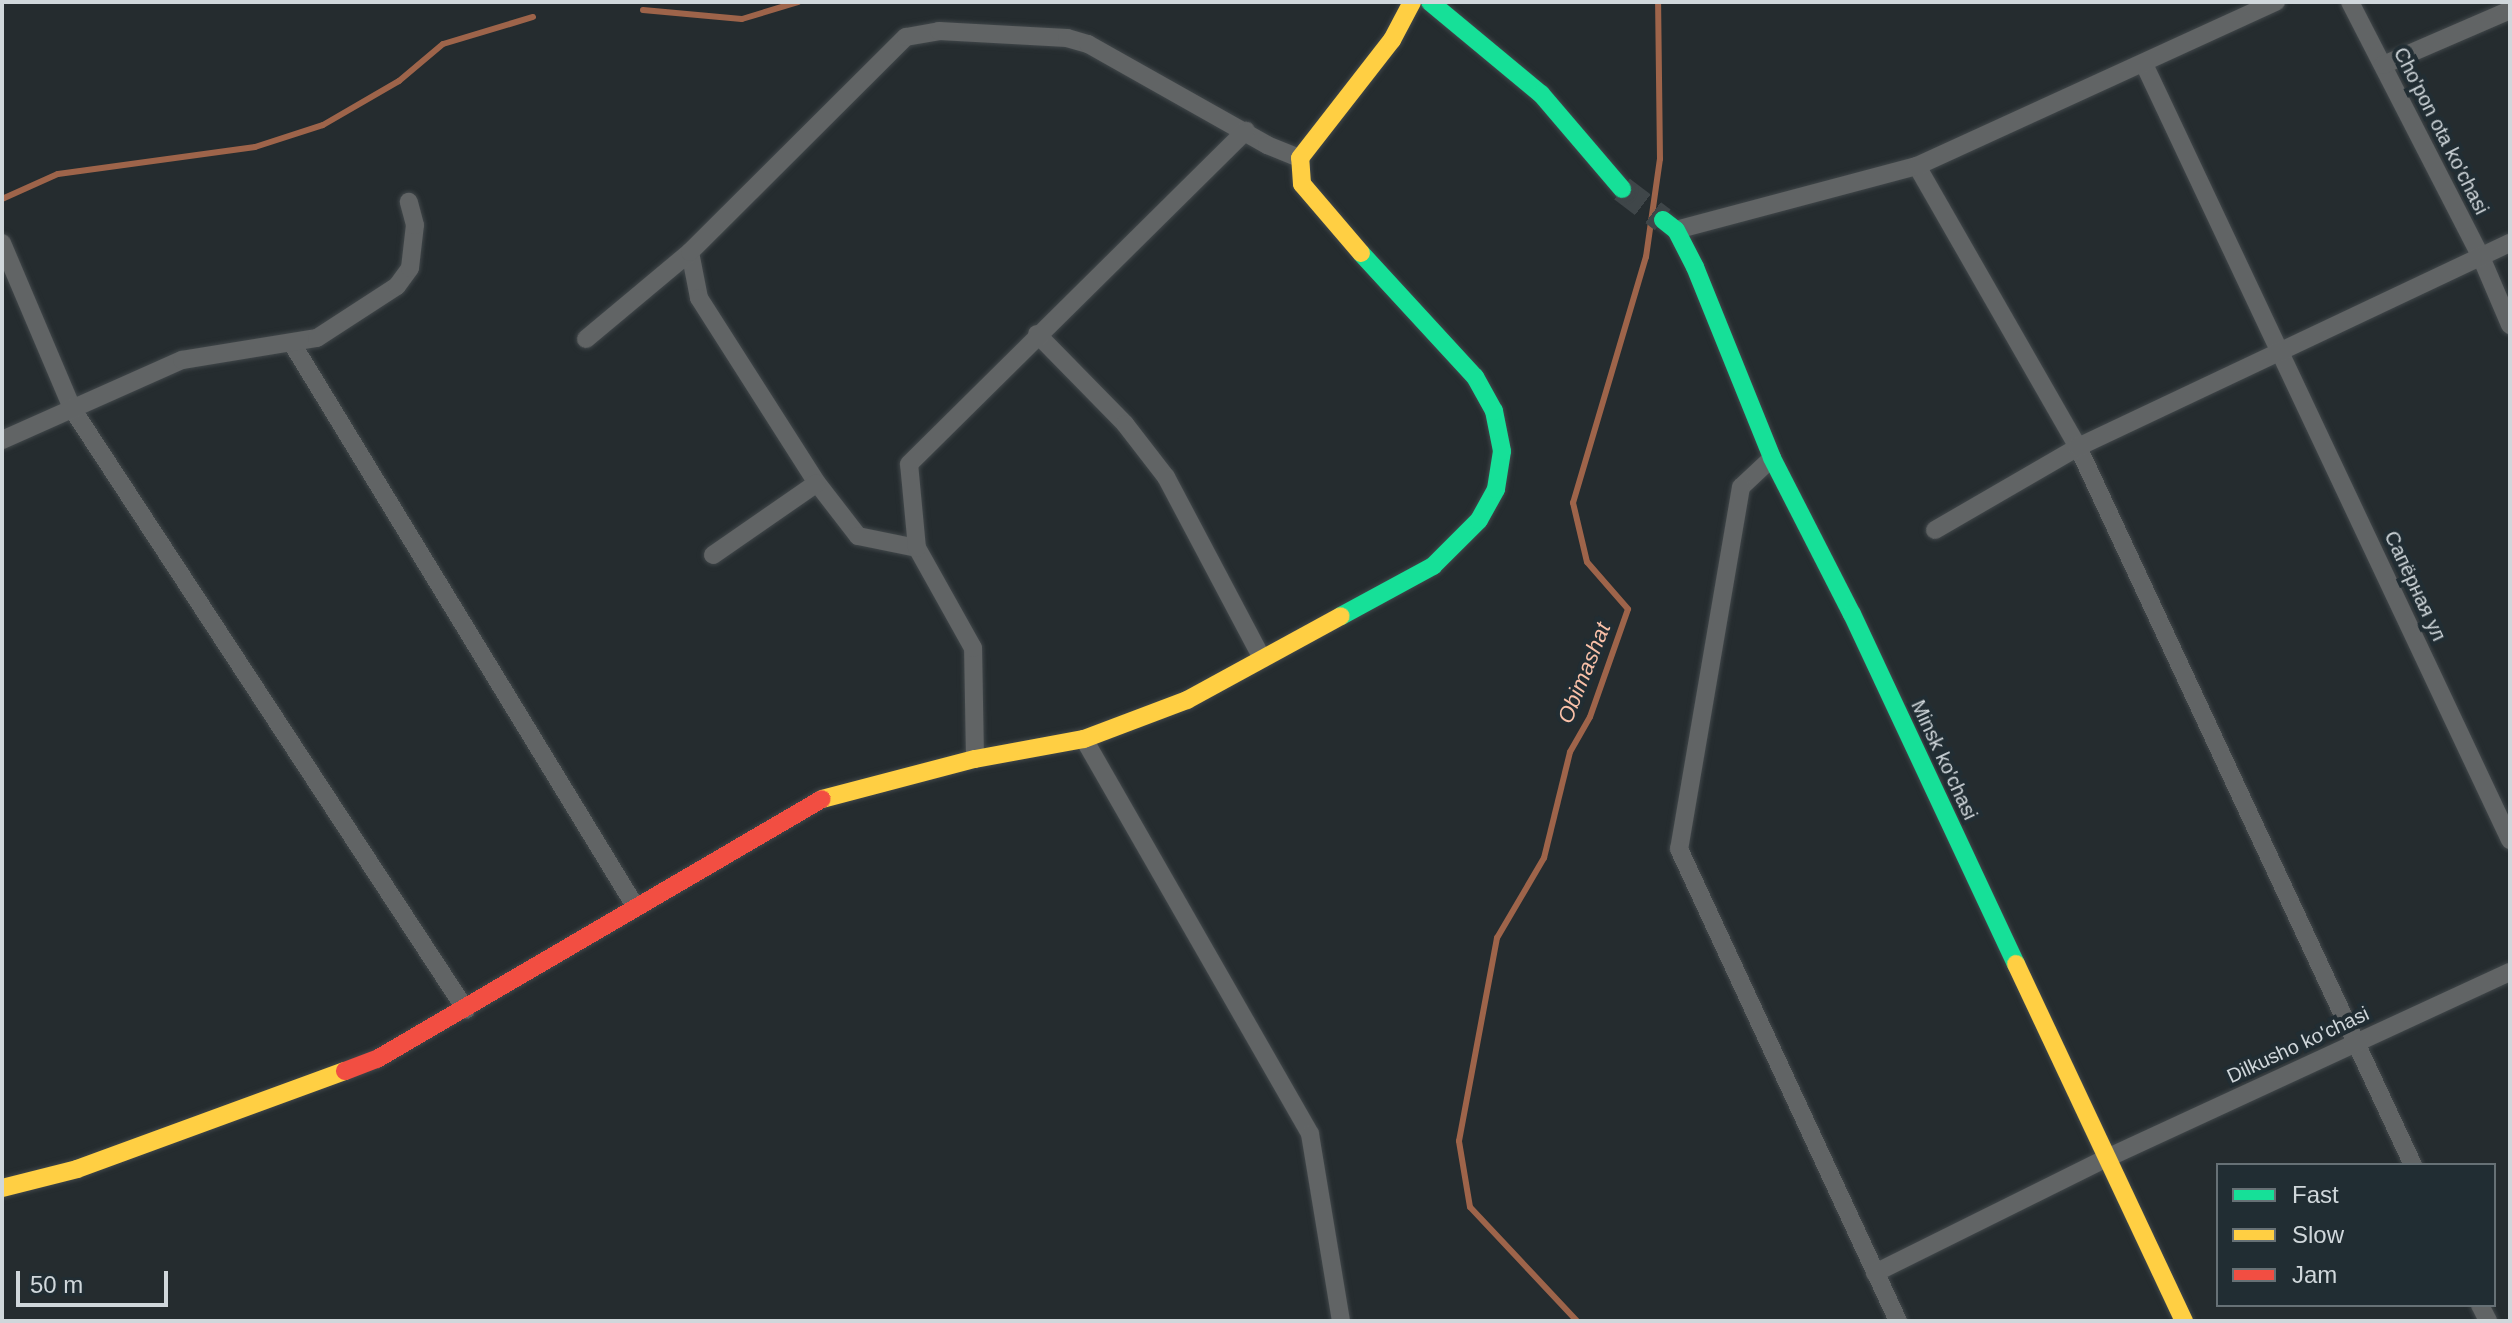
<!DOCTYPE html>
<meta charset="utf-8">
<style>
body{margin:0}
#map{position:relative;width:2512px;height:1323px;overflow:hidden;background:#252c2f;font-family:Arial,sans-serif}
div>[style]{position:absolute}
.stream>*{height:6px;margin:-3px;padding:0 3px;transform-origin:3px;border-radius:3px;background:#9e644a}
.secondary-tunnel>*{height:26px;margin-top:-13px;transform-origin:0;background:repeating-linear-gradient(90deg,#3f4649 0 26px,transparent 0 39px)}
.roads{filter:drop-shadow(0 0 2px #41474a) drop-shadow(0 0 2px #41474a)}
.street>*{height:18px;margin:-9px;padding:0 9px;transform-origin:9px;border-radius:9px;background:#616465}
.fast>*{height:18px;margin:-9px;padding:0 9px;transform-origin:9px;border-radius:9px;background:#16e098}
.slow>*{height:18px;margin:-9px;padding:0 9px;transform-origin:9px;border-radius:9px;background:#ffcf43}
.jam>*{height:18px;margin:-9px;padding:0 9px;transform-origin:9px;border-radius:9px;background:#f24e42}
span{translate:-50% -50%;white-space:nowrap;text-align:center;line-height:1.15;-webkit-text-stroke:8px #212d33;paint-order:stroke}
.street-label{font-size:20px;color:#d0d7db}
.water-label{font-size:22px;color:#f9c0a8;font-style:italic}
.frame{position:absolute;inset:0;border:4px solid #d0d7db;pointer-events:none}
.legend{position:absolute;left:2216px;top:1163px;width:280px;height:144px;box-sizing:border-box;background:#212d33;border:2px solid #677176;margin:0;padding:10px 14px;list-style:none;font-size:24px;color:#d0d7db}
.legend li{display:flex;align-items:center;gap:16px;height:40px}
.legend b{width:40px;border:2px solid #677176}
.scale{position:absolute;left:16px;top:1271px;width:152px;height:36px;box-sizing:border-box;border:4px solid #d0d7db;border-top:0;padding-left:10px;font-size:24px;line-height:28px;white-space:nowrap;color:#d0d7db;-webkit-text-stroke:6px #212d33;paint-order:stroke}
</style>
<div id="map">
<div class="stream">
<i style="left:643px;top:10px;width:99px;rotate:5.2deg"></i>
<i style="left:742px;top:19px;width:59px;rotate:-16.9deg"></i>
<i style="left:2px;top:199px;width:61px;rotate:-24.1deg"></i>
<i style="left:58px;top:174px;width:199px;rotate:-7.8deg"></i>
<i style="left:255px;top:147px;width:71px;rotate:-17.9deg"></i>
<i style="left:323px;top:125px;width:88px;rotate:-30.1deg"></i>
<i style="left:399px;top:81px;width:57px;rotate:-40.1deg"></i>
<i style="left:443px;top:44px;width:94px;rotate:-16.7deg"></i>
<i style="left:1577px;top:1321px;width:156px;rotate:-133.2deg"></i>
<i style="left:1470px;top:1207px;width:67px;rotate:-99.5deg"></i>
<i style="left:1459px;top:1141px;width:207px;rotate:-79.4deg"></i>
<i style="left:1497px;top:938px;width:93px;rotate:-59.6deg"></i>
<i style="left:1544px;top:858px;width:109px;rotate:-76.2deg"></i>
<i style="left:1570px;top:752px;width:40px;rotate:-60.3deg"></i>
<i style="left:1590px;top:717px;width:114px;rotate:-70.6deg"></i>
<i style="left:1628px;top:609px;width:62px;rotate:-131.1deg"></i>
<i style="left:1587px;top:562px;width:61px;rotate:-103.3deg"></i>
<i style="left:1573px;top:503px;width:257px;rotate:-73.5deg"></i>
<i style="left:1646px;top:257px;width:99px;rotate:-81.9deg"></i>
<i style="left:1660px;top:159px;width:157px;rotate:-90.7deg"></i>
</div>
<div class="secondary-tunnel">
<i style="left:1622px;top:189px;width:51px;rotate:37.1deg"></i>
</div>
<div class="roads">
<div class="street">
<i style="left:2350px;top:2px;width:287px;rotate:62.8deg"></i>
<i style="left:2481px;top:257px;width:74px;rotate:66.9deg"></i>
<i style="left:2144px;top:64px;width:858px;rotate:64.75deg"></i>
<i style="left:2383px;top:65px;width:138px;rotate:-23.4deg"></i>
<i style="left:1917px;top:166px;width:324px;rotate:60.2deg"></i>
<i style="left:2078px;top:447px;width:792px;rotate:64.99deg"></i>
<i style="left:1676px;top:230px;width:249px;rotate:-14.9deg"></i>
<i style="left:1917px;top:166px;width:395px;rotate:-24.6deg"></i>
<i style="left:2px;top:243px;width:181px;rotate:67deg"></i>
<i style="left:73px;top:410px;width:717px;rotate:56.78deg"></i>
<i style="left:690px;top:252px;width:47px;rotate:78.9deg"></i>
<i style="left:699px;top:298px;width:219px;rotate:57.5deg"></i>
<i style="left:817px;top:483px;width:67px;rotate:52.3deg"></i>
<i style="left:858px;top:536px;width:60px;rotate:11.5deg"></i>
<i style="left:1037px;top:334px;width:126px;rotate:45.6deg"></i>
<i style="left:1125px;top:424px;width:67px;rotate:52.3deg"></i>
<i style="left:1166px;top:477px;width:205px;rotate:62.1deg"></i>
<i style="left:586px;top:339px;width:136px;rotate:-39.9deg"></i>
<i style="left:690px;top:252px;width:305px;rotate:-44.9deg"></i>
<i style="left:906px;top:37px;width:34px;rotate:-10deg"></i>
<i style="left:939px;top:31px;width:128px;rotate:3.1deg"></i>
<i style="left:1067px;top:38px;width:22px;rotate:16deg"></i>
<i style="left:1088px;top:44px;width:206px;rotate:29.4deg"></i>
<i style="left:1267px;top:145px;width:35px;rotate:22deg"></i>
<i style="left:293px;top:345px;width:657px;rotate:58.63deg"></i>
<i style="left:2px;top:440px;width:197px;rotate:-24deg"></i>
<i style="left:182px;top:360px;width:137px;rotate:-9.3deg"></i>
<i style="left:317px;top:338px;width:95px;rotate:-33deg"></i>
<i style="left:397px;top:286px;width:22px;rotate:-54deg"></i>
<i style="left:410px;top:268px;width:43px;rotate:-83.4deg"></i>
<i style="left:415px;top:225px;width:24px;rotate:-105deg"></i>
<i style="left:1772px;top:458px;width:42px;rotate:136.9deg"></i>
<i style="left:1741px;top:487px;width:367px;rotate:99.7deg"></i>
<i style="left:1679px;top:849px;width:520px;rotate:65.11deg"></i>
<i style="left:1935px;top:530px;width:165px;rotate:-30.1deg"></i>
<i style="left:2078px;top:447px;width:478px;rotate:-25.3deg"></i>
<i style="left:713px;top:555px;width:126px;rotate:-34.7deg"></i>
<i style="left:1084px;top:739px;width:455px;rotate:60.2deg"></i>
<i style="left:1310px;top:1134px;width:190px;rotate:80.6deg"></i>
<i style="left:975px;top:759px;width:111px;rotate:-91deg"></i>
<i style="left:973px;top:648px;width:115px;rotate:-119.2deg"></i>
<i style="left:917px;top:548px;width:84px;rotate:-95.4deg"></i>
<i style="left:909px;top:464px;width:474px;rotate:-44.7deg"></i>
<i style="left:1875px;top:1273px;width:257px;rotate:-26.4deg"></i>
<i style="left:2105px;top:1159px;width:446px;rotate:-24.8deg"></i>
<i style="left:2480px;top:1305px;width:18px;rotate:63deg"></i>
</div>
<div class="fast">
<i style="left:1430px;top:2px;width:144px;rotate:39.7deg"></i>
<i style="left:1541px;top:94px;width:125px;rotate:49.5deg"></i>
<i style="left:1663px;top:220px;width:16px;rotate:38deg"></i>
<i style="left:1676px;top:230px;width:42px;rotate:62.8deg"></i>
<i style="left:1695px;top:267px;width:206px;rotate:68deg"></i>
<i style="left:1772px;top:458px;width:175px;rotate:62.9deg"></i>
<i style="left:1852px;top:614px;width:387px;rotate:64.9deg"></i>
<i style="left:1341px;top:616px;width:105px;rotate:-28.5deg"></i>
<i style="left:1433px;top:566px;width:65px;rotate:-45deg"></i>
<i style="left:1479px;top:520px;width:35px;rotate:-61deg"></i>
<i style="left:1496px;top:489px;width:38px;rotate:-81deg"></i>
<i style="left:1502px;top:451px;width:41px;rotate:-101.3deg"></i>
<i style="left:1494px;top:411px;width:39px;rotate:-119deg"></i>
<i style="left:1475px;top:377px;width:168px;rotate:-132.6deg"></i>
</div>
<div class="slow">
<i style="left:1361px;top:253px;width:91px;rotate:-130.5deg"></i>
<i style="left:1302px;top:184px;width:26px;rotate:-94deg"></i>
<i style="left:1300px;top:158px;width:150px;rotate:-52.1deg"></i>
<i style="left:1392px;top:40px;width:43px;rotate:-62.2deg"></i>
<i style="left:822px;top:799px;width:158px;rotate:-14.7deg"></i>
<i style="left:975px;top:759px;width:111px;rotate:-10.4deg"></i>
<i style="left:1084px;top:739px;width:110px;rotate:-20.7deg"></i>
<i style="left:1187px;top:700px;width:175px;rotate:-28.6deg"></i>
<i style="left:2016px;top:964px;width:395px;rotate:64.8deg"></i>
<i style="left:2px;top:1188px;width:77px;rotate:-14.2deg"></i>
<i style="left:77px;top:1169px;width:285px;rotate:-20.1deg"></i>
</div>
<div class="jam">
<i style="left:345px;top:1071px;width:34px;rotate:-21deg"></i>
<i style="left:377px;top:1059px;width:515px;rotate:-30.3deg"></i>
</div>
</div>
<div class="street-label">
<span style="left:2441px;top:131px;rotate:63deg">Cho'pon ota ko'chasi</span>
<span style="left:2415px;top:586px;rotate:65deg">Сапёрная ул</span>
<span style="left:1944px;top:760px;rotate:65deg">Minsk ko'chasi</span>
<span style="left:2298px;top:1045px;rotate:-25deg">Dilkusho ko'chasi</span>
</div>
<div class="water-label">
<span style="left:1584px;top:673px;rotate:-68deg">Obimashat</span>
</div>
<div class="frame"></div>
<ul class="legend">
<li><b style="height:10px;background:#16e098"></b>Fast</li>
<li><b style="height:10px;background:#ffcf43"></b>Slow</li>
<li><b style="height:10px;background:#f24e42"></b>Jam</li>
</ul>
<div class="scale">50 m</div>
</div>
